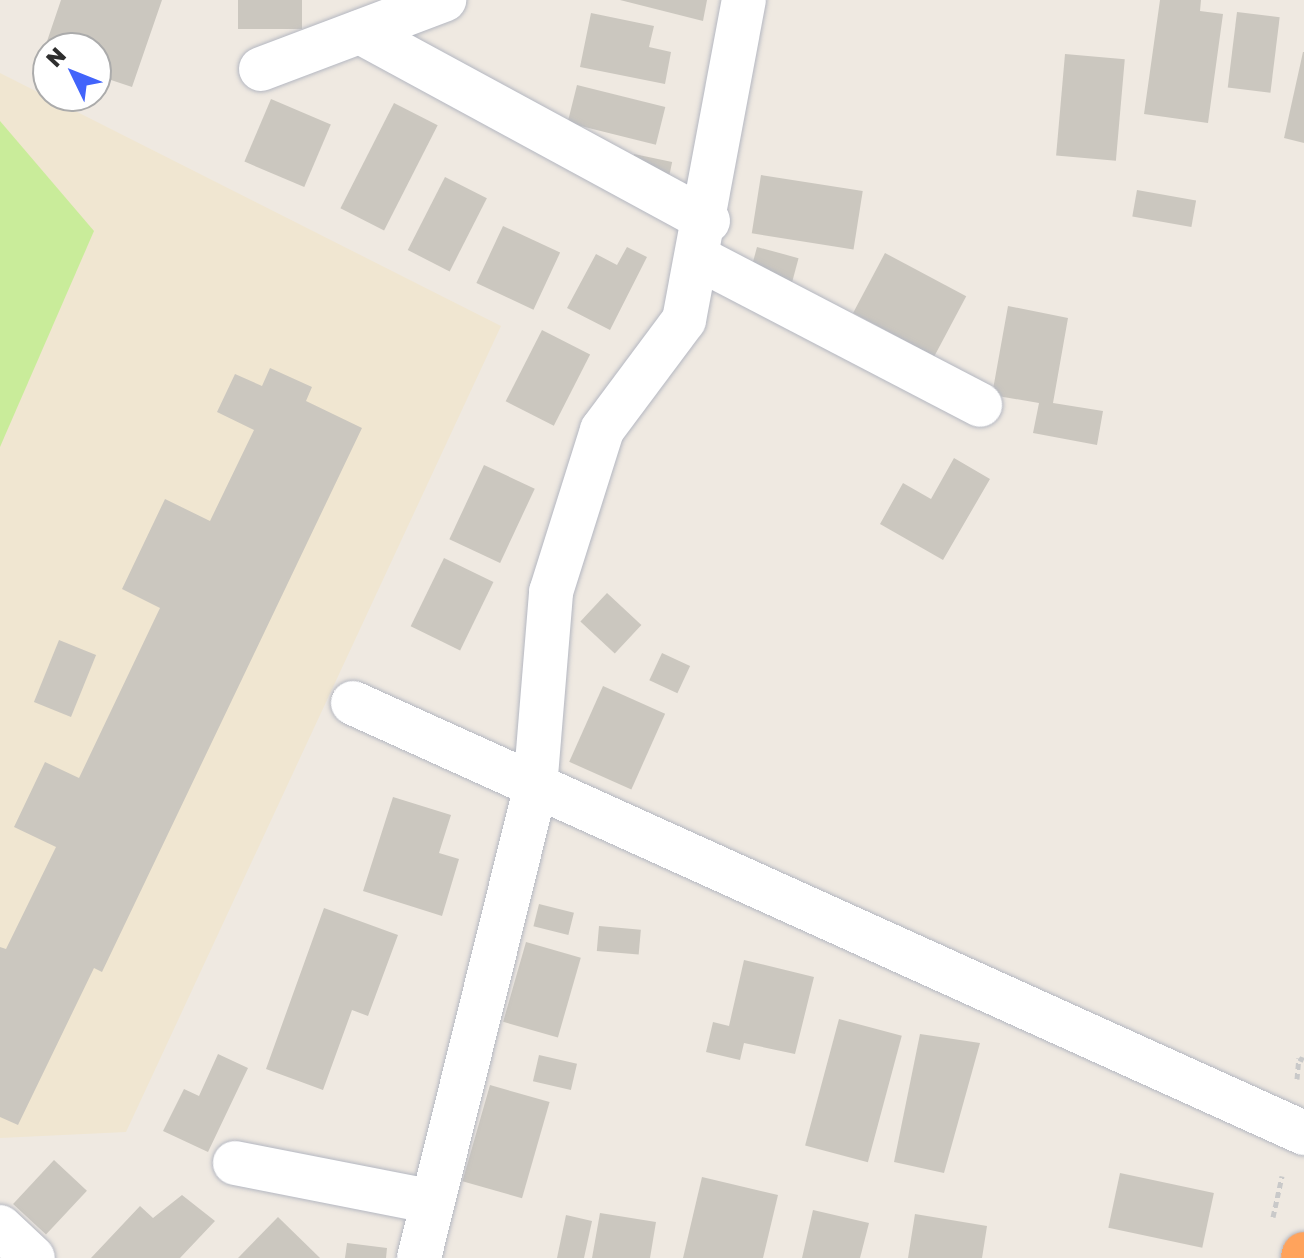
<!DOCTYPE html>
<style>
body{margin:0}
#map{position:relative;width:1304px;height:1258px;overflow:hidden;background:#efe9e1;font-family:"Golos Text",sans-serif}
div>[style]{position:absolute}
.education>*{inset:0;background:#f0e6d1}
.pitch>*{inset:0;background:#c9ec9a}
.building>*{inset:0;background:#cbc7bf;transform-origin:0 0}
.path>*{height:5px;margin-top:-2.5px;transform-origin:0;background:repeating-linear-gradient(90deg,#c9c9c9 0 6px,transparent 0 10px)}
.roads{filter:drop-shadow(0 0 2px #b4b7c1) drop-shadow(0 0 2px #b4b7c1)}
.minor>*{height:44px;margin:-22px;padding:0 22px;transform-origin:22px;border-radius:22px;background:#fff}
.highway>*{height:44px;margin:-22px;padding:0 22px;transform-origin:22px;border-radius:22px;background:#ffa35c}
span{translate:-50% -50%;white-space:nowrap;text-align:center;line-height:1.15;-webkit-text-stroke:6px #fff;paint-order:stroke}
.north{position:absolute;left:32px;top:32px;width:80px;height:80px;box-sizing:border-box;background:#fff;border:2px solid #ababab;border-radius:50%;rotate:313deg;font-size:22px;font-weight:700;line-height:32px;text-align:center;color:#2e2e2e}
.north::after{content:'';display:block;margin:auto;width:28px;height:36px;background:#4264fb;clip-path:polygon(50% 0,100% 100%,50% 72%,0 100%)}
</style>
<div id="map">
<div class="education">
<i style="clip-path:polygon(0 73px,501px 326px,126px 1132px,0 1138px)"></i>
</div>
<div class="pitch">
<i style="clip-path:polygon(0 121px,94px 231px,0 447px)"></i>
</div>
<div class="building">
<i style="clip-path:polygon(61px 0,162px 0,132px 87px,96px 75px,96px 48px,48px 48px,48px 58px,42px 56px)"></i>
<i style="left:238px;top:0;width:64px;height:29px"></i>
<i style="clip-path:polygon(620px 0,707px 0,703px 21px)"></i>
<i style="clip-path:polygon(1160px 0,1201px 0,1200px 11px,1223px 14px,1208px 123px,1144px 114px)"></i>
<i style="left:1237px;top:12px;width:43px;height:76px;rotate:7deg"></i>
<i style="clip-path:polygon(591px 13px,654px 26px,649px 47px,671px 52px,665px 84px,580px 67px)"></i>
<i style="clip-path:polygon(1303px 52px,1304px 52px,1304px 143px,1284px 138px)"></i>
<i style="left:1065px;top:54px;width:60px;height:102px;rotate:5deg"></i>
<i style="left:577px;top:85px;width:91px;height:39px;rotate:14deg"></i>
<i style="left:271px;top:99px;width:65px;height:68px;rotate:23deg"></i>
<i style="left:394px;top:103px;width:49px;height:118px;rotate:27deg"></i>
<i style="left:634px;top:154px;width:39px;height:17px;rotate:12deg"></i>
<i style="left:761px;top:175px;width:103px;height:59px;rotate:9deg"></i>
<i style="left:445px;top:177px;width:47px;height:82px;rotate:27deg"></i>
<i style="left:1137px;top:190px;width:60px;height:27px;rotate:10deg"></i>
<i style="left:503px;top:226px;width:63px;height:63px;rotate:25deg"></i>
<i style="clip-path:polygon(627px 247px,647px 257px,610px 330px,567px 308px,596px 254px,617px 265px)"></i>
<i style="left:757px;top:247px;width:43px;height:26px;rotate:15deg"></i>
<i style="left:885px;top:253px;width:92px;height:68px;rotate:28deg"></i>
<i style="clip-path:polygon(1008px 306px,1068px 318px,1053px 403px,1103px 411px,1097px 445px,1033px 433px,1039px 403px,992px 395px)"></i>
<i style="left:542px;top:330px;width:54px;height:80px;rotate:27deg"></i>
<i style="clip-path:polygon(270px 368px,312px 387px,306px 401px,362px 428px,102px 972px,94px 968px,18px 1125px,0 1117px,0 947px,6px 949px,56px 847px,14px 827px,45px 762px,79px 778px,160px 608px,122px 589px,165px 499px,210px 521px,254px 430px,217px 412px,235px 374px,262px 386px)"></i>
<i style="clip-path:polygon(954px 458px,990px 479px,943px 560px,880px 524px,903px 483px,931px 499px)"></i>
<i style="left:484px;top:465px;width:56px;height:82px;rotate:25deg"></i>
<i style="left:444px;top:558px;width:55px;height:76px;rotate:26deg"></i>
<i style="left:607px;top:593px;width:47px;height:39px;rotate:43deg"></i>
<i style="left:59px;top:640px;width:40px;height:67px;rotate:22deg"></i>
<i style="left:662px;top:653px;width:31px;height:30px;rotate:25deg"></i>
<i style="left:603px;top:686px;width:68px;height:83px;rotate:24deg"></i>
<i style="clip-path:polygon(393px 797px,451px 815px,439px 853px,459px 859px,442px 916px,363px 891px)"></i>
<i style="left:539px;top:904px;width:36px;height:23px;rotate:14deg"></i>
<i style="clip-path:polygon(324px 908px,398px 935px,368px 1016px,352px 1010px,323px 1090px,266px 1069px)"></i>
<i style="left:599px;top:926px;width:42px;height:25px;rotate:5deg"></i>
<i style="left:526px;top:942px;width:57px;height:83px;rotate:16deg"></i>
<i style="clip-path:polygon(744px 960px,814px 977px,795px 1054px,744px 1043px,740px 1060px,706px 1052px,713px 1022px,729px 1026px)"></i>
<i style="left:839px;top:1019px;width:65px;height:131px;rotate:15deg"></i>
<i style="clip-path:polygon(920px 1034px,980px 1043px,944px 1173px,894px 1162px)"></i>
<i style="clip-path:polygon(218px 1054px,248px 1068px,208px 1152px,163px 1131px,184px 1089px,199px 1096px)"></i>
<i style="left:539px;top:1055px;width:39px;height:27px;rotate:13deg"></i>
<i style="left:490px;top:1085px;width:62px;height:100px;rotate:16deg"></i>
<i style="left:54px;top:1160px;width:45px;height:60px;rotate:43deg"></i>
<i style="left:1120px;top:1173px;width:96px;height:56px;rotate:12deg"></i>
<i style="clip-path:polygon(702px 1177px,778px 1195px,763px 1258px,683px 1258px)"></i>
<i style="clip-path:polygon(182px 1195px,215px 1221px,180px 1258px,91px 1258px,140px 1206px,153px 1218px)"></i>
<i style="clip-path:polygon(813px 1210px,869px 1223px,860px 1258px,802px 1258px)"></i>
<i style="clip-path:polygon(600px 1213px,656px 1222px,650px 1258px,592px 1258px)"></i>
<i style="clip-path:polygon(915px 1214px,987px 1226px,982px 1258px,908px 1258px)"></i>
<i style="clip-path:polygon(566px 1215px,592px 1221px,584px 1258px,557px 1258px)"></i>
<i style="clip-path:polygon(278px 1217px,320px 1258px,238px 1258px)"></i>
<i style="clip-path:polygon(347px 1243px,387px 1248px,386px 1258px,345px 1258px)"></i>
</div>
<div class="path">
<i style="left:1297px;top:1079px;width:21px;rotate:-85deg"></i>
<i style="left:1299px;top:1058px;width:5px;rotate:22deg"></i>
<i style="left:1273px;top:1217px;width:42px;rotate:-77.6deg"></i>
</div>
<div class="roads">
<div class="minor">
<i style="left:360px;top:32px;width:396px;rotate:28.5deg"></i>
<i style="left:261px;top:69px;width:196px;rotate:-20.7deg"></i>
<i style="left:698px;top:258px;width:318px;rotate:27.5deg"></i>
<i style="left:353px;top:703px;width:1044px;rotate:24.33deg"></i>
<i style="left:235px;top:1163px;width:198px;rotate:11.1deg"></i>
<i style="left:0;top:1227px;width:45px;rotate:43.2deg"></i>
<i style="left:419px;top:1258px;width:484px;rotate:-76.1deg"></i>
<i style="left:535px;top:788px;width:197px;rotate:-85.3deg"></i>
<i style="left:551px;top:592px;width:170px;rotate:-72.5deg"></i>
<i style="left:602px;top:430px;width:137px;rotate:-53.3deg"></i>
<i style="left:684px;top:320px;width:326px;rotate:-79.4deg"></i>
</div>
<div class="highway">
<i style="left:1303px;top:1258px;width:4px;rotate:-76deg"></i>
</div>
</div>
<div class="north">N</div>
</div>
